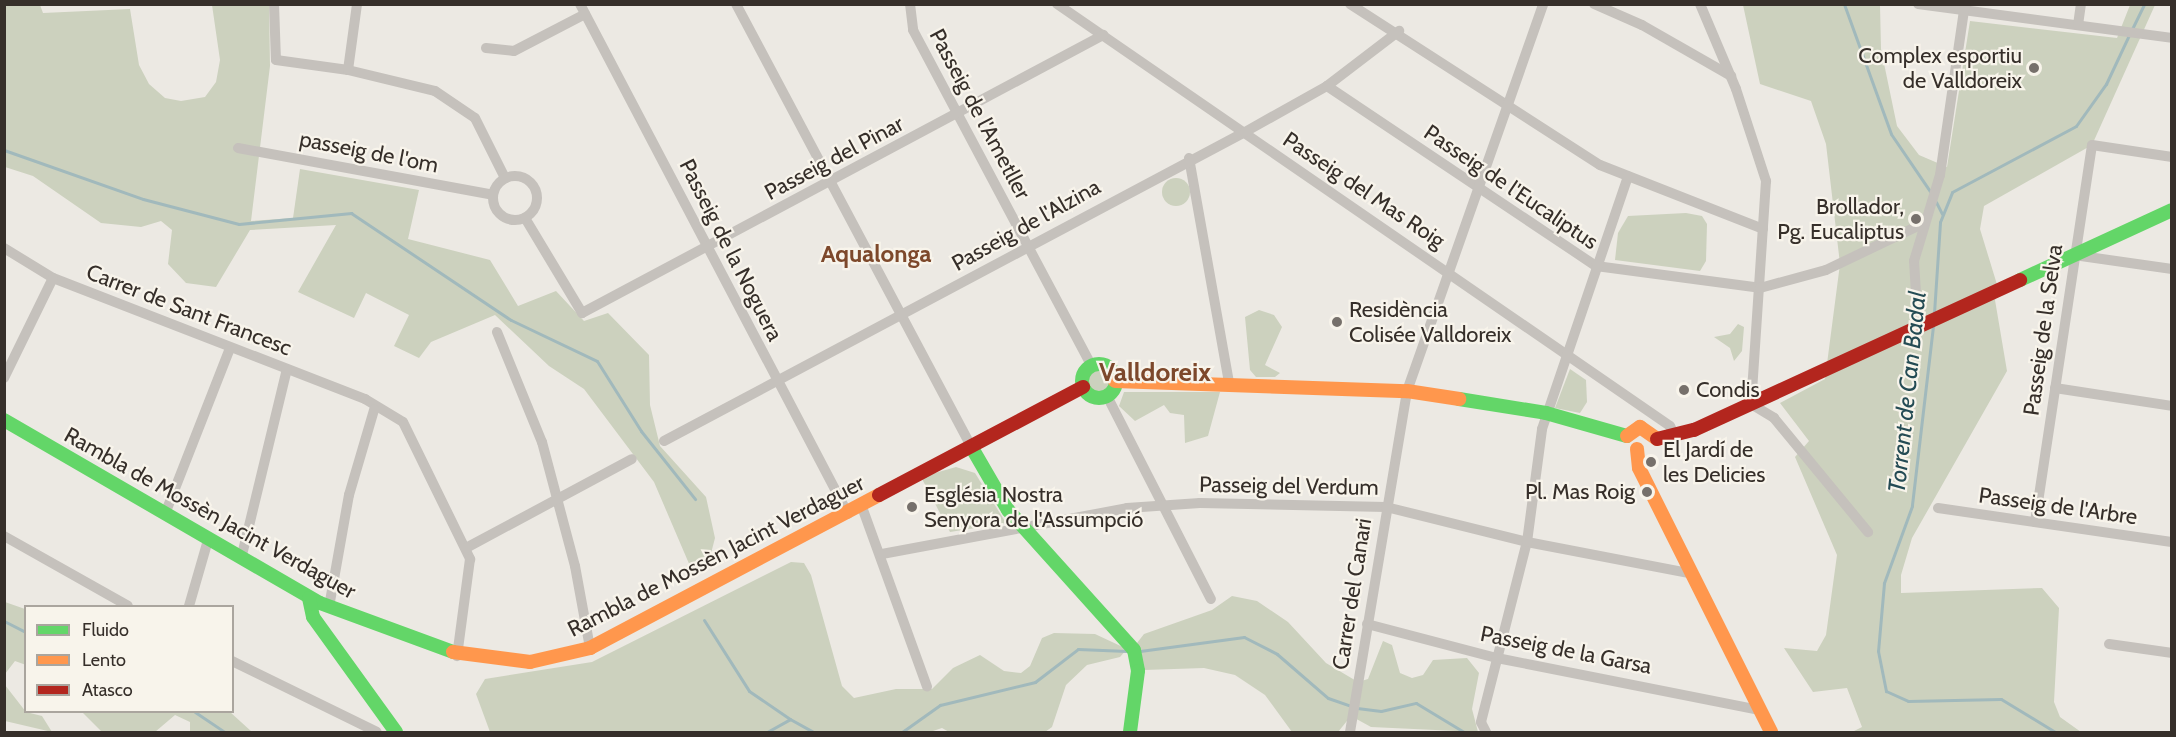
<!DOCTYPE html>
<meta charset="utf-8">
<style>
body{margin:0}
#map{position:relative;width:2176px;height:737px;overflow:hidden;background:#ece9e3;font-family:Cabin,sans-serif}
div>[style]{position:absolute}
.green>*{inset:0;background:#ccd1be}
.round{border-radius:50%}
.stream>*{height:3px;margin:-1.5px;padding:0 1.5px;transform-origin:1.5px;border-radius:1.5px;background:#a1b9bc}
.street>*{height:10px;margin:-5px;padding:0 5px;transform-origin:5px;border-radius:5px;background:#c5c1bc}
.street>.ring{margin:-5px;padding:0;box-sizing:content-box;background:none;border:10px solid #c5c1bc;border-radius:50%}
.fast>*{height:14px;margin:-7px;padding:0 7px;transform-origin:7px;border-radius:7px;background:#63d668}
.fast>.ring{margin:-7px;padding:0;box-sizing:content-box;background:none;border:14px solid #63d668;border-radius:50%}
.slow>*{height:14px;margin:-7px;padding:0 7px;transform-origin:7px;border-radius:7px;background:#ff974d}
.jam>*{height:14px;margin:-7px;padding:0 7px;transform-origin:7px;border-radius:7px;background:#b3261e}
.dots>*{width:16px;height:16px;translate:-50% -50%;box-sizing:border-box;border:3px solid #f8f4eb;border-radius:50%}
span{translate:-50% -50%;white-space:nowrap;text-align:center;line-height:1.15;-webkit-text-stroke:4.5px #f8f4eb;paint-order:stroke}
.poi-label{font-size:22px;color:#362f2a}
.right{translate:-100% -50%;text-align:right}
.left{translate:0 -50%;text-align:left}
.street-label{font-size:22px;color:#362f2a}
.neighbourhood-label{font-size:24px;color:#7d482b;font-weight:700}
.water-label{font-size:24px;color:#244b54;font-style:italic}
.quarter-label{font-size:26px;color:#7d482b;font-weight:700}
.frame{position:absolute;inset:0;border:6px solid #362f2a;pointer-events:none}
.legend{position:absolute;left:24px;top:605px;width:210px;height:108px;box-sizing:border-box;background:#f8f4eb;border:2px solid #aaa59e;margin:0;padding:8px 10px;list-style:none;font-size:18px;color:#362f2a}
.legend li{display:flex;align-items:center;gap:12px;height:30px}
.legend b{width:30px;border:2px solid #aaa59e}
</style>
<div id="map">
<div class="green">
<i style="clip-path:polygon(4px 5px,40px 5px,43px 13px,130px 9px,139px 65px,149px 84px,165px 98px,181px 101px,205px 97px,216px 82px,220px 60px,212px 5px,269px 5px,270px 66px,251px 221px,293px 218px,300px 169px,419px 190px,408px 239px,490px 260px,518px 306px,556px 291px,584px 321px,608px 313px,649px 355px,650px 405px,660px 446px,706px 497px,715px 538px,709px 561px,690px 566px,654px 482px,584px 389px,549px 366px,495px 315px,431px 342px,419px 358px,394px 346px,409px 315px,366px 293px,354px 318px,298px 292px,336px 225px,250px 230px,216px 287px,186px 283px,168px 264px,172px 230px,161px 221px,141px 227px,101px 223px,33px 176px,5px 167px)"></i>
<i style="clip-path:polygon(1743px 5px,1880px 5px,1881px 49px,1897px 126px,1919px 155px,1947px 167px,1970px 21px,2117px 38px,2130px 5px,2155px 5px,2092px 145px,1984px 206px,1980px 229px,1999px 291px,1995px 300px,2007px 371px,1912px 538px,1901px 575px,1901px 593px,2042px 588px,2059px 608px,2054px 702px,2060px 717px,2081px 732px,1852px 732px,1862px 727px,1847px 688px,1813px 692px,1784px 648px,1817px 651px,1826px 635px,1837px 555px,1795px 457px,1809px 441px,1780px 403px,1825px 379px,1840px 264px,1826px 144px,1811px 101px,1760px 84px)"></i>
<i class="round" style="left:1162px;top:178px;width:28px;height:28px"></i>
<i style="clip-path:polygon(1686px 213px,1702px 216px,1707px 224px,1706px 261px,1700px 271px,1615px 260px,1618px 233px,1628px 216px)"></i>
<i style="clip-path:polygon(1259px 310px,1274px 315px,1282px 327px,1265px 365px,1280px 373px,1275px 377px,1256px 377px,1250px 370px,1245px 317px)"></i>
<i style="clip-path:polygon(1738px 324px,1744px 327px,1742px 351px,1734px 361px,1730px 348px,1714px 337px,1730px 334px)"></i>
<i style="clip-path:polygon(1570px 369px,1586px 380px,1587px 402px,1580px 413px,1555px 408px)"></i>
<i class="round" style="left:1088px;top:370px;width:22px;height:22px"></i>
<i style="clip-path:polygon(1124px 392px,1220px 392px,1208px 436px,1185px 443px,1184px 415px,1170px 413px,1164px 405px,1135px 421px,1119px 406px)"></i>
<i style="clip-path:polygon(956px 467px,975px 473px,1006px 523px,950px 532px,921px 477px)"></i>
<i style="clip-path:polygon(791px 562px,804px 563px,811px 575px,842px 686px,854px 698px,896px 689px,932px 689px,953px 668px,980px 655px,1004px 671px,1021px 673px,1030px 666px,1042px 638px,1054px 633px,1095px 634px,1127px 649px,1120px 657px,1087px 665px,1066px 685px,1052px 727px,1045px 732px,949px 732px,942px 728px,930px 732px,490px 732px,476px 694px,485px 679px,592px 662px)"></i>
<i style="clip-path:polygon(1232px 596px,1257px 601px,1288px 622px,1326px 663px,1358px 682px,1368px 679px,1383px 641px,1392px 645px,1400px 673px,1412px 678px,1423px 675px,1433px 660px,1467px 658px,1479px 673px,1472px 709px,1478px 732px,1371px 727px,1351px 716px,1338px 732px,1292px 732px,1265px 695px,1235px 675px,1204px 668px,1144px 670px,1137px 643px,1144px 634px,1212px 610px)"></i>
<i style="clip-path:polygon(5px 602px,25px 609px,26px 665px,15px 661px,5px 674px)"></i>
<i style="clip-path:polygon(5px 685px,26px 712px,42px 716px,52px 732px,5px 721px)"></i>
<i style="clip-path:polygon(82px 712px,230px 712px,252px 732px,190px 732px,190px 722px,175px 715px,155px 732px,102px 732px)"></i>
</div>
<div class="stream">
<i style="left:1844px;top:4px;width:138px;rotate:70.1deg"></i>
<i style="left:1891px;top:134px;width:73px;rotate:55.7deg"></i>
<i style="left:2132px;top:29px;width:28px;rotate:-64deg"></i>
<i style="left:4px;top:150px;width:147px;rotate:19.4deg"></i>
<i style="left:143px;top:199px;width:99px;rotate:14.6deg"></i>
<i style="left:239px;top:224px;width:113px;rotate:-5.6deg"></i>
<i style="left:351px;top:213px;width:192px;rotate:33.8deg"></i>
<i style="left:511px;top:320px;width:95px;rotate:25.5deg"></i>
<i style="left:597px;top:361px;width:83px;rotate:57.8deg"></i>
<i style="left:641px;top:431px;width:87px;rotate:51.5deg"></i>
<i style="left:1936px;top:202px;width:13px;rotate:63deg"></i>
<i style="left:1934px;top:313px;width:91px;rotate:-86.2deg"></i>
<i style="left:1940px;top:222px;width:32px;rotate:-68deg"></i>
<i style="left:1952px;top:192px;width:140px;rotate:-28deg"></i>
<i style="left:2076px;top:126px;width:52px;rotate:-54.5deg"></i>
<i style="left:2106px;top:84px;width:54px;rotate:-64.9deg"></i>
<i style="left:1933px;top:326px;width:181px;rotate:96.7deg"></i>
<i style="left:1912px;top:506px;width:82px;rotate:110deg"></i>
<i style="left:1884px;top:583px;width:68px;rotate:95deg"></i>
<i style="left:1878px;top:651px;width:41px;rotate:78.7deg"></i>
<i style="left:1886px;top:691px;width:24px;rotate:24deg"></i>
<i style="left:1908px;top:701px;width:93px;rotate:-1.2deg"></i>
<i style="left:2001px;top:699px;width:63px;rotate:31.4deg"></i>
<i style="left:704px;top:620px;width:84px;rotate:57.6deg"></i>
<i style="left:749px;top:691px;width:50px;rotate:34.3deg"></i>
<i style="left:4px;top:621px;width:25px;rotate:27deg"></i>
<i style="left:1140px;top:651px;width:105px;rotate:-7.7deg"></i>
<i style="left:1244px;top:637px;width:37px;rotate:27deg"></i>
<i style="left:1277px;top:654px;width:67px;rotate:40.8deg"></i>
<i style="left:1328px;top:698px;width:24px;rotate:19deg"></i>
<i style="left:1357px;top:708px;width:24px;rotate:7deg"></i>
<i style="left:1381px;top:711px;width:36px;rotate:-13deg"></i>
<i style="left:1416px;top:703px;width:56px;rotate:31.1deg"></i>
<i style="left:195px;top:712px;width:36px;rotate:34deg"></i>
<i style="left:767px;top:732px;width:26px;rotate:-29deg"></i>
<i style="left:790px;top:719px;width:26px;rotate:29deg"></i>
<i style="left:902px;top:732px;width:47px;rotate:-35.4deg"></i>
<i style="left:940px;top:705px;width:98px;rotate:-13.6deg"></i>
<i style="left:1035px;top:682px;width:54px;rotate:-37.5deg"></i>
<i style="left:1078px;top:649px;width:49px;rotate:2.3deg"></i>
</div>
<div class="street">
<i style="left:274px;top:4px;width:56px;rotate:88deg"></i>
<i style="left:276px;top:60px;width:73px;rotate:7.9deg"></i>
<i style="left:348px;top:70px;width:89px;rotate:13.6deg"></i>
<i style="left:435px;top:91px;width:48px;rotate:34deg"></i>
<i style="left:475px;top:118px;width:67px;rotate:63.4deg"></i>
<i style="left:580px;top:4px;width:576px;rotate:62.28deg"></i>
<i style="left:736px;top:4px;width:503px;rotate:62.01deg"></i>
<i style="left:910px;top:4px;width:26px;rotate:83deg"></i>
<i style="left:913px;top:30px;width:381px;rotate:62deg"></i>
<i style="left:1057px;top:4px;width:744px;rotate:34.54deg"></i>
<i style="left:1670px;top:426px;width:11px;rotate:63deg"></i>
<i style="left:1350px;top:4px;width:297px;rotate:32.8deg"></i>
<i style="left:1600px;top:165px;width:175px;rotate:21.4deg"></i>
<i style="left:1594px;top:4px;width:52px;rotate:23.6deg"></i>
<i style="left:1642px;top:25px;width:103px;rotate:29.8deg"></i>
<i style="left:1700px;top:4px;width:92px;rotate:67deg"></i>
<i style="left:1736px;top:89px;width:97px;rotate:71.9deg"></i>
<i style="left:1766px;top:181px;width:224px;rotate:93.8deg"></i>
<i style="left:1751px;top:404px;width:27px;rotate:31deg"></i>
<i style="left:1774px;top:418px;width:148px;rotate:50.5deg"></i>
<i style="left:1918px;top:4px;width:256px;rotate:7.6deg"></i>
<i style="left:2078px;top:25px;width:21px;rotate:-82deg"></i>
<i style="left:486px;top:48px;width:28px;rotate:6deg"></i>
<i style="left:514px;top:51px;width:80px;rotate:-27.5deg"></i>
<i style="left:348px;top:70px;width:67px;rotate:-82.2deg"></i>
<i style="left:1327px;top:86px;width:324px;rotate:33.8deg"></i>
<i style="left:1596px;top:266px;width:165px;rotate:7.6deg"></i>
<i style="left:1760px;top:288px;width:68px;rotate:-15.3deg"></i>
<i style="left:1826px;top:270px;width:106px;rotate:-25.6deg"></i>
<i style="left:238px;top:148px;width:259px;rotate:10.4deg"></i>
<i style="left:1189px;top:158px;width:228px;rotate:79.9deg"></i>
<i class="ring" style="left:493px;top:176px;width:34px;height:34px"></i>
<i style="left:525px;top:218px;width:111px;rotate:59deg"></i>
<i style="left:582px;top:313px;width:591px;rotate:-28.08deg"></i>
<i style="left:4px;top:248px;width:57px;rotate:31.5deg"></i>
<i style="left:53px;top:278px;width:335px;rotate:21.2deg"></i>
<i style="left:365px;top:399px;width:44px;rotate:31.2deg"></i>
<i style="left:403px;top:422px;width:153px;rotate:63.9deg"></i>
<i style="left:470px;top:559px;width:98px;rotate:97.6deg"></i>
<i style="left:2074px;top:255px;width:99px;rotate:8.1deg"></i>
<i style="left:1918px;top:326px;width:65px;rotate:-93.5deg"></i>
<i style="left:1914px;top:261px;width:90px;rotate:-73.2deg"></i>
<i style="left:1940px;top:175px;width:173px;rotate:-81.7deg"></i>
<i style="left:497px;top:332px;width:119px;rotate:67.8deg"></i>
<i style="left:542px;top:442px;width:128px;rotate:75.1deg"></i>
<i style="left:575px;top:566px;width:83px;rotate:79.6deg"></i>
<i style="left:4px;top:378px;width:111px;rotate:-63.9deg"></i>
<i style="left:2055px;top:388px;width:118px;rotate:8.7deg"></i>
<i style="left:1107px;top:396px;width:228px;rotate:62.9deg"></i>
<i style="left:664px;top:441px;width:658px;rotate:-28.01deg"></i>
<i style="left:1245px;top:132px;width:94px;rotate:-29.3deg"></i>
<i style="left:1327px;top:86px;width:91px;rotate:-37.4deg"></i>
<i style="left:862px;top:507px;width:191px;rotate:70.1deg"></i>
<i style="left:1938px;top:508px;width:236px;rotate:8.3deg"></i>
<i style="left:165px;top:514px;width:175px;rotate:-68.6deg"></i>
<i style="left:2035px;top:522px;width:381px;rotate:-81.4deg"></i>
<i style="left:2092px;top:145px;width:81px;rotate:8.5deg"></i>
<i style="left:4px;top:536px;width:142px;rotate:29.4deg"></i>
<i style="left:466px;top:548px;width:188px;rotate:-28.2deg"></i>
<i style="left:882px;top:554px;width:249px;rotate:-10.6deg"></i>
<i style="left:1127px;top:508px;width:73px;rotate:-3.9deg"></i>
<i style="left:1200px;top:503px;width:186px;rotate:1.2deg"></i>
<i style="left:1386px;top:507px;width:145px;rotate:13.9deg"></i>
<i style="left:1527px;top:542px;width:169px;rotate:10.9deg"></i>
<i style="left:241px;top:559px;width:195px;rotate:-76.4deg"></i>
<i style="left:189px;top:606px;width:69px;rotate:-73.9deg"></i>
<i style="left:329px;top:607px;width:114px;rotate:-79.9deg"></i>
<i style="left:349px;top:495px;width:89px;rotate:-73.6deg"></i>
<i style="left:1367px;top:624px;width:134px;rotate:14.7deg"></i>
<i style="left:1497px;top:658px;width:268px;rotate:11.2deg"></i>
<i style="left:2109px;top:644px;width:64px;rotate:8.1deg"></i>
<i style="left:232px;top:661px;width:161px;rotate:26.1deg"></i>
<i style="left:1350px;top:732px;width:346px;rotate:-80.5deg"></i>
<i style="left:1407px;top:391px;width:410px;rotate:-70.6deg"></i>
<i style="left:1486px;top:732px;width:11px;rotate:-117deg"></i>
<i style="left:1481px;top:722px;width:186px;rotate:-75.7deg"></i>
<i style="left:1527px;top:542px;width:114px;rotate:-82.4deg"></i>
<i style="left:1542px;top:429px;width:267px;rotate:-71.2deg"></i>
</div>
<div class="fast">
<i style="left:2020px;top:280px;width:167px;rotate:-24.7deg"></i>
<i class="ring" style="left:1082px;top:364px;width:20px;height:20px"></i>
<i style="left:1459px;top:399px;width:88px;rotate:9.1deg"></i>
<i style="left:1546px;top:413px;width:84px;rotate:15.9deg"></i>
<i style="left:4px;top:420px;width:365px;rotate:30.1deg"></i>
<i style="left:320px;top:603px;width:142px;rotate:20.2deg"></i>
<i style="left:972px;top:448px;width:72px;rotate:59.9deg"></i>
<i style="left:1008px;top:510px;width:188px;rotate:48deg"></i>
<i style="left:1134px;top:650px;width:21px;rotate:79deg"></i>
<i style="left:1138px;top:671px;width:62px;rotate:97.5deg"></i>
<i style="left:309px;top:598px;width:19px;rotate:78deg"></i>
<i style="left:313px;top:617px;width:142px;rotate:54.2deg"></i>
</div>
<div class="slow">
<i style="left:1115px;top:381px;width:292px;rotate:2deg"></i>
<i style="left:1407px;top:391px;width:53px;rotate:8.7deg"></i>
<i style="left:1627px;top:436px;width:16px;rotate:-35deg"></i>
<i style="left:1640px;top:427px;width:21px;rotate:35deg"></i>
<i style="left:1637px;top:449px;width:19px;rotate:84deg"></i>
<i style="left:1639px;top:468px;width:295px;rotate:63.4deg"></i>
<i style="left:453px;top:652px;width:78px;rotate:7.4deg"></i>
<i style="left:530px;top:662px;width:62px;rotate:-13.1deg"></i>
<i style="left:590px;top:648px;width:327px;rotate:-27.9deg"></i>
</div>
<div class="jam">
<i style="left:1657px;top:439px;width:38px;rotate:-14deg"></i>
<i style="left:1694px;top:430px;width:359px;rotate:-24.7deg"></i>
<i style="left:879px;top:495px;width:231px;rotate:-27.9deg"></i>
</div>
<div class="dots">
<i style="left:2034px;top:68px;background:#76706b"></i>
<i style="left:1916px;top:219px;background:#76706b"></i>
<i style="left:1337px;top:322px;background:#76706b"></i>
<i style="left:1684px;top:390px;background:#76706b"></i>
<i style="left:1651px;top:462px;background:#76706b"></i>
<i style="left:1647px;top:492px;background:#76706b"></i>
<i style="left:912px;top:507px;background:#76706b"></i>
</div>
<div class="poi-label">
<span class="right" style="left:2022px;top:68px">Complex esportiu<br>de Valldoreix</span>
<span class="right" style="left:1904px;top:219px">Brollador,<br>Pg. Eucaliptus</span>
<span class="left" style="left:1349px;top:322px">Residència<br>Colisée Valldoreix</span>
<span class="left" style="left:1696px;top:390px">Condis</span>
<span class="left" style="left:1663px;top:462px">El Jardí de<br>les Delicies</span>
<span class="right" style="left:1635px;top:492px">Pl. Mas Roig</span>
<span class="left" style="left:924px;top:507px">Església Nostra<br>Senyora de l'Assumpció</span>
</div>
<div class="street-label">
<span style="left:980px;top:114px;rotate:62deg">Passeig de l'Ametller</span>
<span style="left:369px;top:152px;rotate:11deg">passeig de l'om</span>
<span style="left:834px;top:158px;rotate:-28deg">Passeig del Pinar</span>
<span style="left:1511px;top:187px;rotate:34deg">Passeig de l'Eucaliptus</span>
<span style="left:1364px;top:190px;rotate:34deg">Passeig del Mas Roig</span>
<span style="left:1026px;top:225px;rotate:-29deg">Passeig de l'Alzina</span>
<span style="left:731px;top:250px;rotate:63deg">Passeig de la Noguera</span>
<span style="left:189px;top:310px;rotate:21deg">Carrer de Sant Francesc</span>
<span style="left:2043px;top:330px;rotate:-82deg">Passeig de la Selva</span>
<span style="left:1289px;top:486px;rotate:1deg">Passeig del Verdum</span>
<span style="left:2058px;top:506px;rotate:8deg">Passeig de l'Arbre</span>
<span style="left:210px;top:513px;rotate:29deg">Rambla de Mossèn Jacint Verdaguer</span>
<span style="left:716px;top:556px;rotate:-27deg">Rambla de Mossèn Jacint Verdaguer</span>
<span style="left:1352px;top:594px;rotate:-81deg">Carrer del Canari</span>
<span style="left:1566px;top:650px;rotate:11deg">Passeig de la Garsa</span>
</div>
<div class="neighbourhood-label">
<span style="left:876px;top:254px">Aqualonga</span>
</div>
<div class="water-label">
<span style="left:1907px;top:392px;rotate:-84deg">Torrent de Can Badal</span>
</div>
<div class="quarter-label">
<span style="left:1155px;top:373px">Valldoreix</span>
</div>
<div class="frame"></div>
<ul class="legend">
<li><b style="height:8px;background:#63d668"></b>Fluido</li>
<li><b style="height:8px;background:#ff974d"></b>Lento</li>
<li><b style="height:8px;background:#b3261e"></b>Atasco</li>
</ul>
</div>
